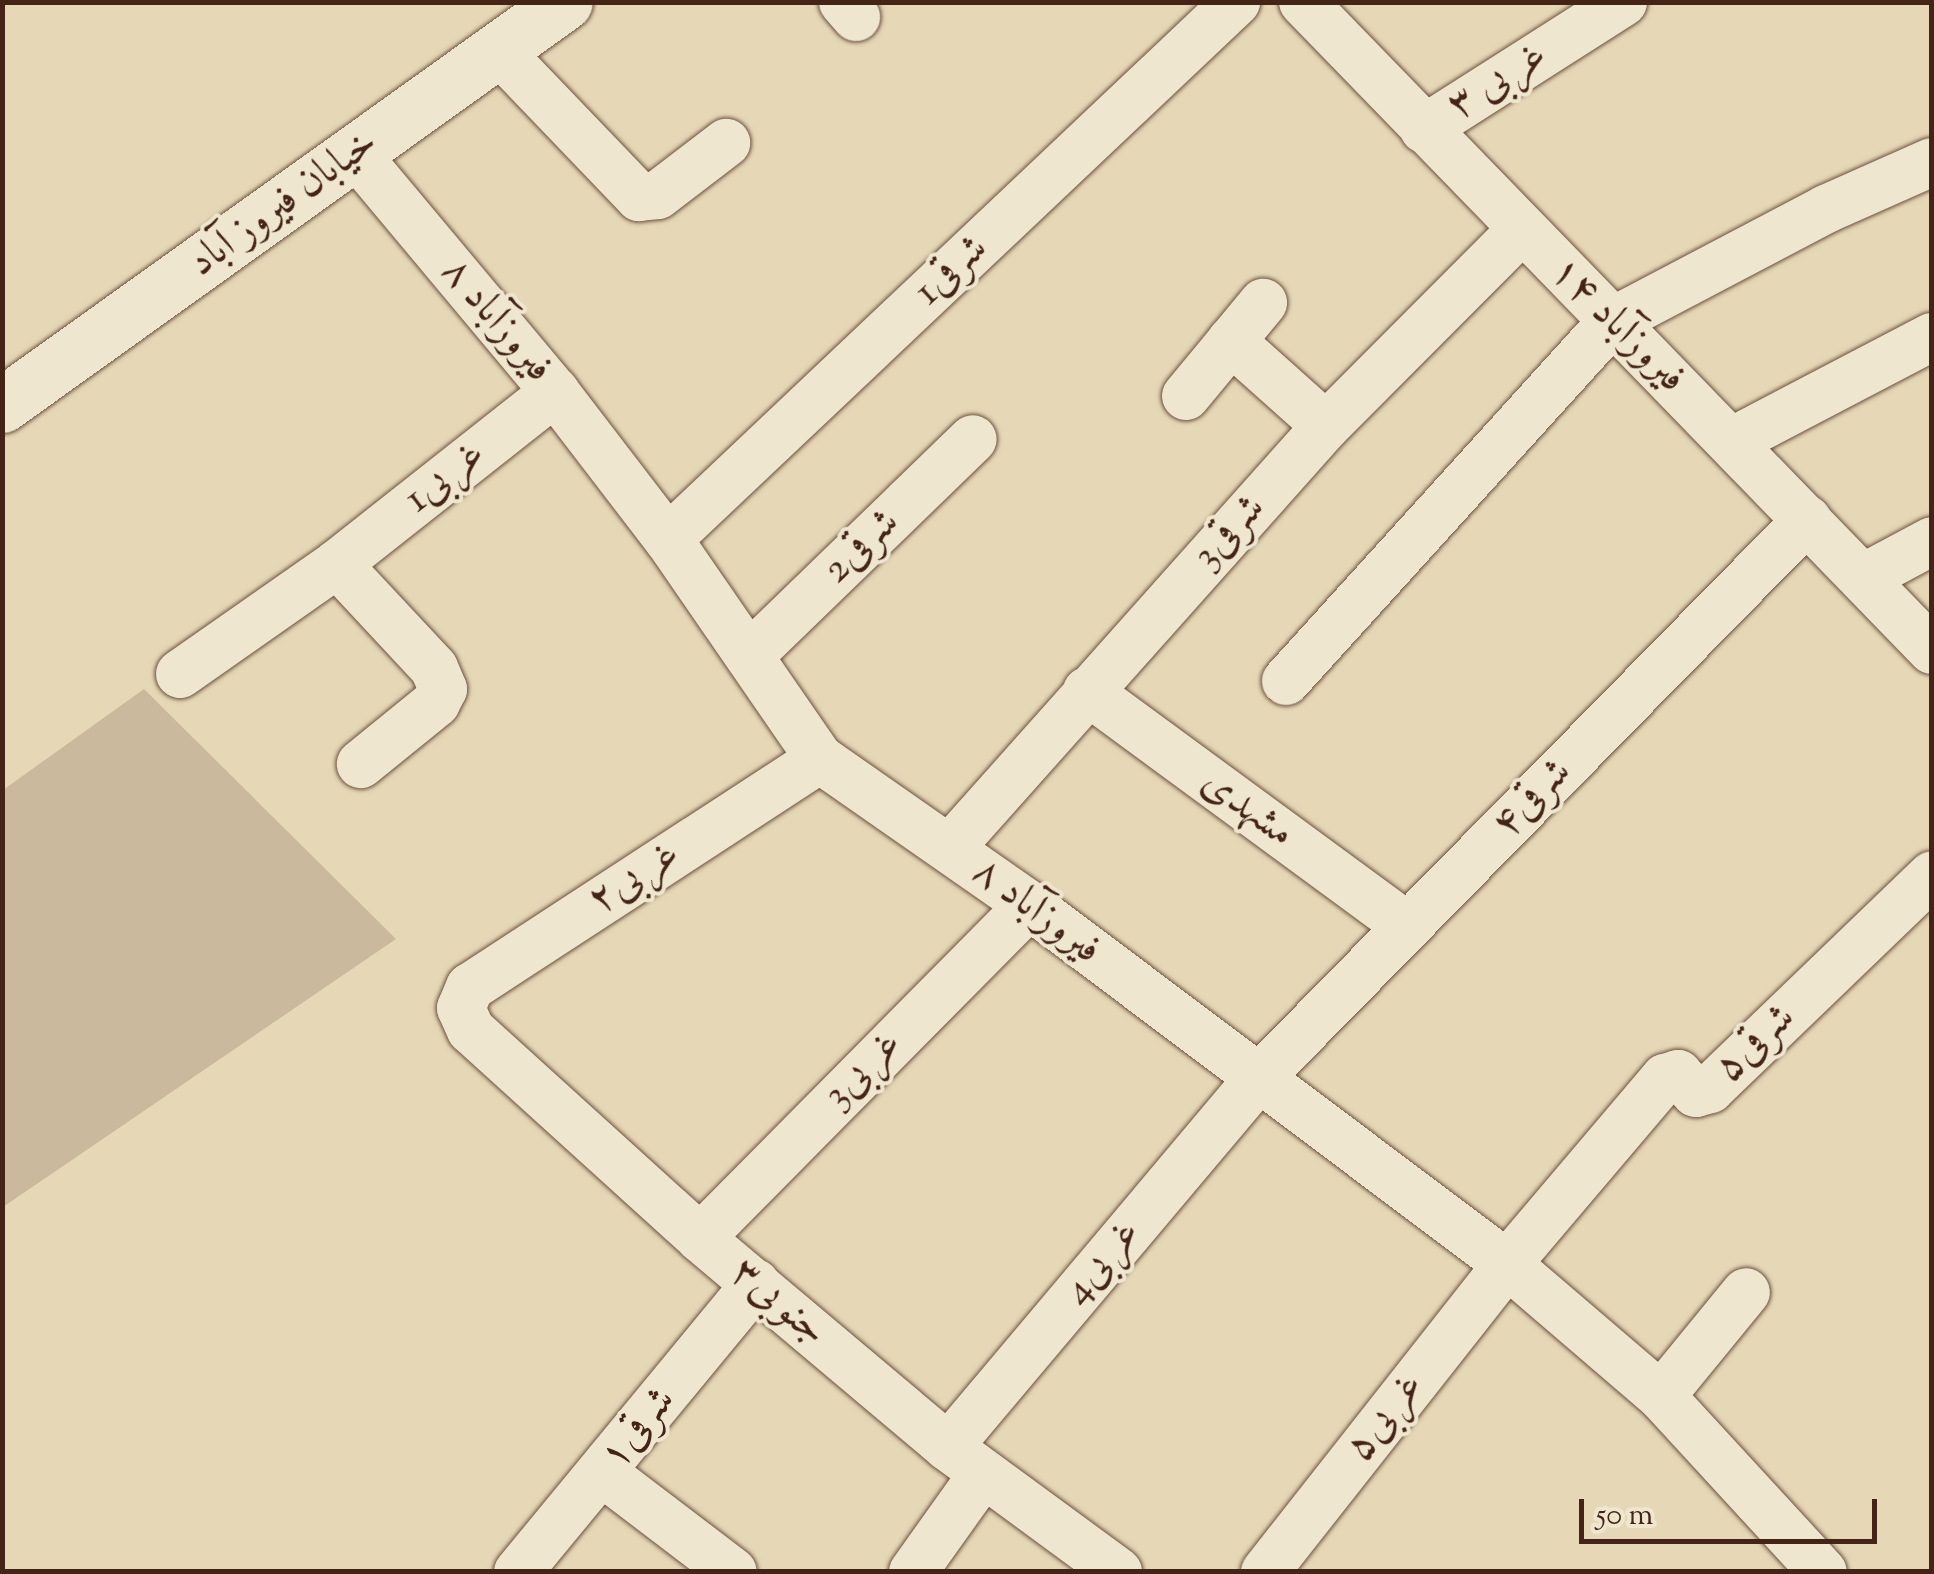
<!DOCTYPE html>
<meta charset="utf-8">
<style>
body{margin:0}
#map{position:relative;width:1934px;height:1574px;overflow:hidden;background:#e6d8b7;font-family:"Sorts Mill Goudy",Amiri,serif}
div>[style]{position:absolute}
.green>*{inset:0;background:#cab99c}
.roads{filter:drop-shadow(0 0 2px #6c513e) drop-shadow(0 0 2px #6c513e)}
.street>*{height:48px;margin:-24px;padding:0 24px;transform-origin:24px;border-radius:24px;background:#efe6d0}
.secondary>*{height:55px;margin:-27.5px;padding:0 27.5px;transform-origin:27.5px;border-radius:27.5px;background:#efe6d0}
span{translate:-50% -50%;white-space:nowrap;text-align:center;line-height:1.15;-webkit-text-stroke:8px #efe6d0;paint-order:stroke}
.street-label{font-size:42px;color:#432416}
.frame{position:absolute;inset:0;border:5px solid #432416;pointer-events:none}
.scale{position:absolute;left:1579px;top:1499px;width:298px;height:45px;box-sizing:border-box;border:5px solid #432416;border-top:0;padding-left:12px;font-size:30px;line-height:35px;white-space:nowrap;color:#432416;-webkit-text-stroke:8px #efe6d0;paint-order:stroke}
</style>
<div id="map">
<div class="green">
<i style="clip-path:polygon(144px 689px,396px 939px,3px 1207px,3px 790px)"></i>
</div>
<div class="roads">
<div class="street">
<i style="left:843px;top:2px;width:20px;rotate:49deg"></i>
<i style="left:1303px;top:2px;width:903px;rotate:45.85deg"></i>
<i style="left:498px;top:50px;width:204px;rotate:46.2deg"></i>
<i style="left:639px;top:197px;width:19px;rotate:-6deg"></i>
<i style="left:658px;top:195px;width:86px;rotate:-37.4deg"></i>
<i style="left:1424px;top:129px;width:236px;rotate:-32.5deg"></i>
<i style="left:355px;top:153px;width:312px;rotate:50.1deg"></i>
<i style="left:555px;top:392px;width:185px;rotate:52.5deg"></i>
<i style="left:668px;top:539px;width:267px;rotate:55.4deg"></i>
<i style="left:820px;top:759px;width:255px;rotate:34.9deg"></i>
<i style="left:1029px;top:905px;width:598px;rotate:36.91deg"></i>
<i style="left:1507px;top:1264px;width:203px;rotate:40.6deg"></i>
<i style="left:1661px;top:1396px;width:239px;rotate:47.4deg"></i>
<i style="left:1231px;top:341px;width:127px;rotate:41.8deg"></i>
<i style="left:1186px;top:396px;width:121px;rotate:-50.4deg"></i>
<i style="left:1731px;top:442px;width:227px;rotate:-27.6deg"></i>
<i style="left:668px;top:539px;width:782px;rotate:-43.39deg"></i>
<i style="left:337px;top:564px;width:142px;rotate:47deg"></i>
<i style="left:434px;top:668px;width:23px;rotate:67deg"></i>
<i style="left:443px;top:689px;width:16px;rotate:117deg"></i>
<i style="left:436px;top:703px;width:97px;rotate:140.9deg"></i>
<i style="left:1865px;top:577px;width:76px;rotate:-28.2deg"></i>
<i style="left:750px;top:655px;width:310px;rotate:-44.1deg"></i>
<i style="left:180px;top:674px;width:192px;rotate:-35deg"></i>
<i style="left:337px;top:564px;width:278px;rotate:-38.3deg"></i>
<i style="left:1286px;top:681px;width:486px;rotate:-47.8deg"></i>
<i style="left:1613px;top:321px;width:241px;rotate:-27.7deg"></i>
<i style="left:1826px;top:209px;width:116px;rotate:-23.9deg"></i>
<i style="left:1087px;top:691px;width:398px;rotate:36.3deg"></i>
<i style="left:820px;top:759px;width:418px;rotate:146.9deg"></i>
<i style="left:470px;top:987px;width:23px;rotate:113deg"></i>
<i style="left:461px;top:1008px;width:24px;rotate:66deg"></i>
<i style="left:471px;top:1030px;width:309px;rotate:42.2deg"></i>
<i style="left:700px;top:1238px;width:324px;rotate:40.1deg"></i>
<i style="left:948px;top:1447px;width:211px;rotate:36.3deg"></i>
<i style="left:950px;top:848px;width:565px;rotate:-48.3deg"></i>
<i style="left:1326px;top:426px;width:276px;rotate:-45.1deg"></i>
<i style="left:700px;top:1238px;width:468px;rotate:-45.3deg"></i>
<i style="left:1661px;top:1396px;width:134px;rotate:-50.7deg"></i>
<i style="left:948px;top:1447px;width:481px;rotate:-49.9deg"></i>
<i style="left:1258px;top:1079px;width:784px;rotate:-45.52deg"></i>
<i style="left:603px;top:1473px;width:163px;rotate:37.3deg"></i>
<i style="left:518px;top:1572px;width:374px;rotate:-50.5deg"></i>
<i style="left:913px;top:1572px;width:120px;rotate:-54.5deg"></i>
<i style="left:1265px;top:1572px;width:392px;rotate:-51.8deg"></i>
<i style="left:1507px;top:1264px;width:244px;rotate:-49.7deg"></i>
<i style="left:1665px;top:1078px;width:14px;rotate:-17deg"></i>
<i style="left:1678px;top:1074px;width:26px;rotate:47deg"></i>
<i style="left:1696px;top:1093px;width:15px;rotate:-16deg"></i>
<i style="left:1710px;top:1089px;width:308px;rotate:-43.9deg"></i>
</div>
<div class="secondary">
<i style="left:2px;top:405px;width:692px;rotate:-35.6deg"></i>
</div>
</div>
<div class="street-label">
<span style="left:1498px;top:82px;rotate:-32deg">غربی ۳</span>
<span style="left:284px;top:204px;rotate:-36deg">خیابان فیروز آباد</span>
<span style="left:952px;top:271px;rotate:-43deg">شرقی1</span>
<span style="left:496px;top:321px;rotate:50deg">فیروزآباد ۸</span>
<span style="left:1617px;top:326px;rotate:45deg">فیروزآباد ۱۴</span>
<span style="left:446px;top:478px;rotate:-38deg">غربی1</span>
<span style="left:1230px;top:533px;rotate:-48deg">شرقی3</span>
<span style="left:862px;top:547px;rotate:-44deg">شرقی2</span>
<span style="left:1533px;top:799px;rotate:-46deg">شرقی۴</span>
<span style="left:1247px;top:809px;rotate:36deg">مشهدی</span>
<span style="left:635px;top:879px;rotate:-33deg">غربی۲</span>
<span style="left:1036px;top:912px;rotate:37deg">فیروزآباد ۸</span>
<span style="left:1756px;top:1044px;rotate:-44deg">شرقی۵</span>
<span style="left:864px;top:1071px;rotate:-45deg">غربی3</span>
<span style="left:1103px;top:1263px;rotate:-50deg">غربی4</span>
<span style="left:778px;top:1303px;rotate:40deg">جنوبی۳</span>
<span style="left:1386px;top:1418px;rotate:-52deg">غربی۵</span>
<span style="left:639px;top:1429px;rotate:-51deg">شرقی۱</span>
</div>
<div class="frame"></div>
<div class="scale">50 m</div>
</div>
